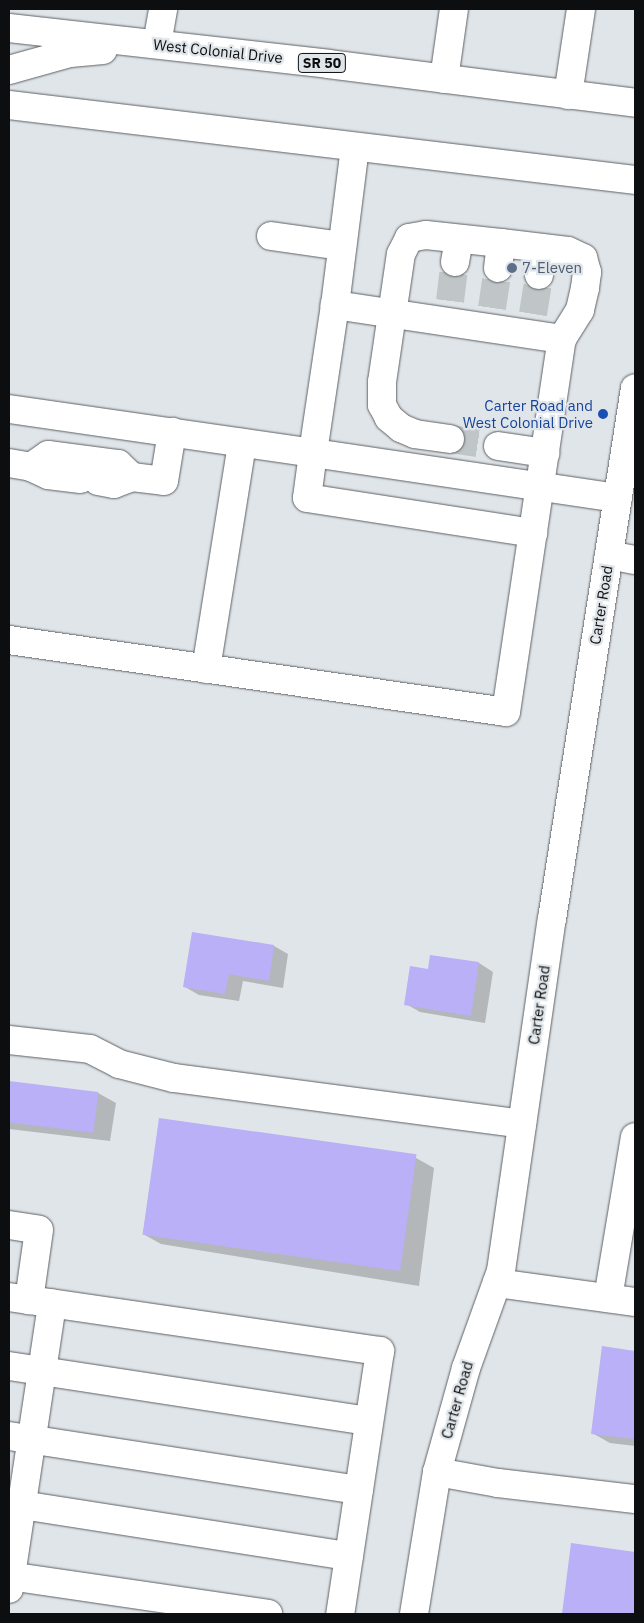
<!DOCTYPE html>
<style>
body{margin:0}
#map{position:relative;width:644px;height:1623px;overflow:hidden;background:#e0e5e9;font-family:"IBM Plex Sans",sans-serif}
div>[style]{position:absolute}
.shadow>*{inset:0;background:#0003}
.building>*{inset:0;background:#b9b0f7;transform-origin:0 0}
.minor-tunnel>*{height:28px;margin-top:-14px;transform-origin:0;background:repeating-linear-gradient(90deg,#c0c5c8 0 28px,transparent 0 42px)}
.roads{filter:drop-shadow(0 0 1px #5d6165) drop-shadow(0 0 1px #5d6165)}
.minor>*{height:28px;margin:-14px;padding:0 14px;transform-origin:14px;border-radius:14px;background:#fff}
.highway>*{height:28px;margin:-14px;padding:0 14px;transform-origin:14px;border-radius:14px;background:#fff}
.dots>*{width:14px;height:14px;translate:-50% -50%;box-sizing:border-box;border:2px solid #e0e5e9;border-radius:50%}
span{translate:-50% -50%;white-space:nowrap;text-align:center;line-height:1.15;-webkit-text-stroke:4.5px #e0e5e9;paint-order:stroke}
.shield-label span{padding:1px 4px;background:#e0e5e9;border:1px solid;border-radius:4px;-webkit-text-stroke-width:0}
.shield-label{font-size:14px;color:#0d0e10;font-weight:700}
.street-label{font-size:15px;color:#0d0e10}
.service-label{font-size:15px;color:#4e5e75}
.left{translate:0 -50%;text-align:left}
.transit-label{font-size:15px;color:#164399}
.right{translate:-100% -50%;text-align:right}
.frame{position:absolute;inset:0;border:10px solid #0d0e10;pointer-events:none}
</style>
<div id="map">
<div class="shadow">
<i style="clip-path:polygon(193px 933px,274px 946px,288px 954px,283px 988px,243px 981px,239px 1001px,199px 995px,185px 987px)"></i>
<i style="clip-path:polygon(431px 956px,479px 963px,493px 972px,485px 1023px,420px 1012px,406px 1004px,429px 970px)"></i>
<i style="clip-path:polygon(9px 1082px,98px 1093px,116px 1103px,110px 1141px,9px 1129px)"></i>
<i style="clip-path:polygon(160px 1120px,416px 1158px,434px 1168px,419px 1286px,161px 1244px,143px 1234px)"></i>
<i style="clip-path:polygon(603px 1348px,635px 1352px,635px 1446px,610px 1443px,592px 1433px)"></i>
<i style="clip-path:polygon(573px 1545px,635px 1553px,635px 1614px,563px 1614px)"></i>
</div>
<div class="building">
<i style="clip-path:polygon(192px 932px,274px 945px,269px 981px,229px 974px,225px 994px,183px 987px)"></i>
<i style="clip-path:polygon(430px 955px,479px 962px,471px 1016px,404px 1005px,410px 966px,428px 969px)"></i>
<i style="left:9px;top:1081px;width:90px;height:41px;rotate:7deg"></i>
<i style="left:159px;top:1118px;width:260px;height:118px;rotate:8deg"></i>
<i style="clip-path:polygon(602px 1346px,635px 1351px,635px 1439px,591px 1434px)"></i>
<i style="clip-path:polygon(571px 1543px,635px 1552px,635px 1614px,562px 1614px)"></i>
</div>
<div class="minor-tunnel">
<i style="left:450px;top:301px;width:39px;rotate:-83deg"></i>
<i style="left:492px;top:308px;width:40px;rotate:-81.5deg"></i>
<i style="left:533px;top:314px;width:39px;rotate:-81deg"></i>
<i style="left:450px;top:439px;width:49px;rotate:8.3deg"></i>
</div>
<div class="roads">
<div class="minor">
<i style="left:157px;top:44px;width:36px;rotate:-80deg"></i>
<i style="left:444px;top:79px;width:71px;rotate:-81.9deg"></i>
<i style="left:568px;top:95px;width:87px;rotate:-81.4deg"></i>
<i style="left:355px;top:147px;width:159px;rotate:97.2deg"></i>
<i style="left:335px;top:305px;width:150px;rotate:98.5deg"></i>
<i style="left:313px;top:453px;width:308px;rotate:8.4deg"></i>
<i style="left:271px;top:236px;width:72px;rotate:8deg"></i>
<i style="left:455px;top:262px;width:23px;rotate:-80deg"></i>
<i style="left:498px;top:268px;width:25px;rotate:-83deg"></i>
<i style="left:539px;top:275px;width:27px;rotate:-82deg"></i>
<i style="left:9px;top:409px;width:307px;rotate:8.2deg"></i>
<i style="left:313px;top:453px;width:45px;rotate:97.6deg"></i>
<i style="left:307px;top:498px;width:229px;rotate:8.8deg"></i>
<i style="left:450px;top:439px;width:35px;rotate:-172deg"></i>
<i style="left:415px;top:434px;width:15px;rotate:-157deg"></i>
<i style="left:401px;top:428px;width:16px;rotate:-140deg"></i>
<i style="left:389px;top:418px;width:15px;rotate:-118deg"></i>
<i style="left:382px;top:405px;width:23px;rotate:-90deg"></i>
<i style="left:382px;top:382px;width:129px;rotate:-81.6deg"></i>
<i style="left:401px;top:254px;width:18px;rotate:-63deg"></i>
<i style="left:409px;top:238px;width:17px;rotate:-10deg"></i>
<i style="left:426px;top:235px;width:75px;rotate:6.1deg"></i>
<i style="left:501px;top:243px;width:67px;rotate:6.8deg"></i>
<i style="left:568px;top:251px;width:17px;rotate:25deg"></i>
<i style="left:583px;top:258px;width:15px;rotate:74deg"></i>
<i style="left:587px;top:272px;width:16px;rotate:97deg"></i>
<i style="left:585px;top:288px;width:23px;rotate:103deg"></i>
<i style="left:580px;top:310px;width:34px;rotate:122deg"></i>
<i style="left:498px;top:446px;width:48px;rotate:8.5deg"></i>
<i style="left:9px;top:463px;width:22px;rotate:10deg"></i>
<i style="left:31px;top:467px;width:19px;rotate:25deg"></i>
<i style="left:48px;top:475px;width:33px;rotate:7deg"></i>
<i style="left:31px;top:467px;width:21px;rotate:-35deg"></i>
<i style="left:48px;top:455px;width:71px;rotate:7.3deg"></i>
<i style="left:118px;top:464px;width:19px;rotate:43deg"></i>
<i style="left:98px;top:481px;width:16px;rotate:11deg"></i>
<i style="left:114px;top:484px;width:19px;rotate:-21deg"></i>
<i style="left:132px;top:477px;width:32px;rotate:7deg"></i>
<i style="left:164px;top:481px;width:50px;rotate:-80.7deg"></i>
<i style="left:609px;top:555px;width:26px;rotate:11deg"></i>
<i style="left:9px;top:640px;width:502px;rotate:8.24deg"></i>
<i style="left:506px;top:712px;width:377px;rotate:-81.5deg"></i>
<i style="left:562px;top:339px;width:230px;rotate:-171.5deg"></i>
<i style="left:206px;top:669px;width:229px;rotate:-80.9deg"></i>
<i style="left:9px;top:1040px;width:81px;rotate:6.3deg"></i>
<i style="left:90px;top:1049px;width:33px;rotate:27deg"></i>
<i style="left:119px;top:1064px;width:57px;rotate:14.3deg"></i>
<i style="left:174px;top:1078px;width:351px;rotate:7.5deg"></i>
<i style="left:9px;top:1225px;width:30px;rotate:9deg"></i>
<i style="left:39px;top:1230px;width:71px;rotate:98.1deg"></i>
<i style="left:497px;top:1283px;width:139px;rotate:7.8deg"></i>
<i style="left:9px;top:1297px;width:375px;rotate:8.3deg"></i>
<i style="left:380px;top:1351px;width:266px;rotate:98.6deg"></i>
<i style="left:608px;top:1298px;width:163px;rotate:-80.5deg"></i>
<i style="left:9px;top:1366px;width:364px;rotate:8.7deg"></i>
<i style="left:9px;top:1436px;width:354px;rotate:8.8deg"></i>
<i style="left:437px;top:1472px;width:62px;rotate:10.2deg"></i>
<i style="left:498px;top:1483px;width:138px;rotate:6.7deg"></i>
<i style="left:9px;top:1503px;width:344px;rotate:8.9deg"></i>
<i style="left:9px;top:1576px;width:262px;rotate:8.3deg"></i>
<i style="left:9px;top:1589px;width:289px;rotate:-81.4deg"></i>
<i style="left:414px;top:1614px;width:144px;rotate:-80.8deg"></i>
<i style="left:437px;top:1472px;width:108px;rotate:-74.4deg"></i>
<i style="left:466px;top:1368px;width:103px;rotate:-70.2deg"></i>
<i style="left:501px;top:1271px;width:356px;rotate:-81.8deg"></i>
<i style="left:552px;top:919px;width:537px;rotate:-81.12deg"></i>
</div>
<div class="highway">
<i style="left:9px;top:28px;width:321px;rotate:6.4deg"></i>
<i style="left:328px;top:64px;width:309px;rotate:7.2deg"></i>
<i style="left:9px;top:70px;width:63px;rotate:-15.6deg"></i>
<i style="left:70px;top:53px;width:33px;rotate:-5deg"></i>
<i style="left:9px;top:105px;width:630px;rotate:6.83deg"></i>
</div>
</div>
<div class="dots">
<i style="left:512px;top:268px;background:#5c6f8a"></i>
<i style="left:603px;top:414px;background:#1a4fb4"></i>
</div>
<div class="shield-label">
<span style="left:322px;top:63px">SR 50</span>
</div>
<div class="street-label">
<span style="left:218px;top:51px;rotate:6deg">West Colonial Drive</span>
<span style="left:601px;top:605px;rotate:-81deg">Carter Road</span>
<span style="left:539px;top:1005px;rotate:-82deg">Carter Road</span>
<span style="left:457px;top:1400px;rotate:-74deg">Carter Road</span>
</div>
<div class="service-label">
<span class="left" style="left:522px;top:268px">7-Eleven</span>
</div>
<div class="transit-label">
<span class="right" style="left:593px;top:414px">Carter Road and<br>West Colonial Drive</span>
</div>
<div class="frame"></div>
</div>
